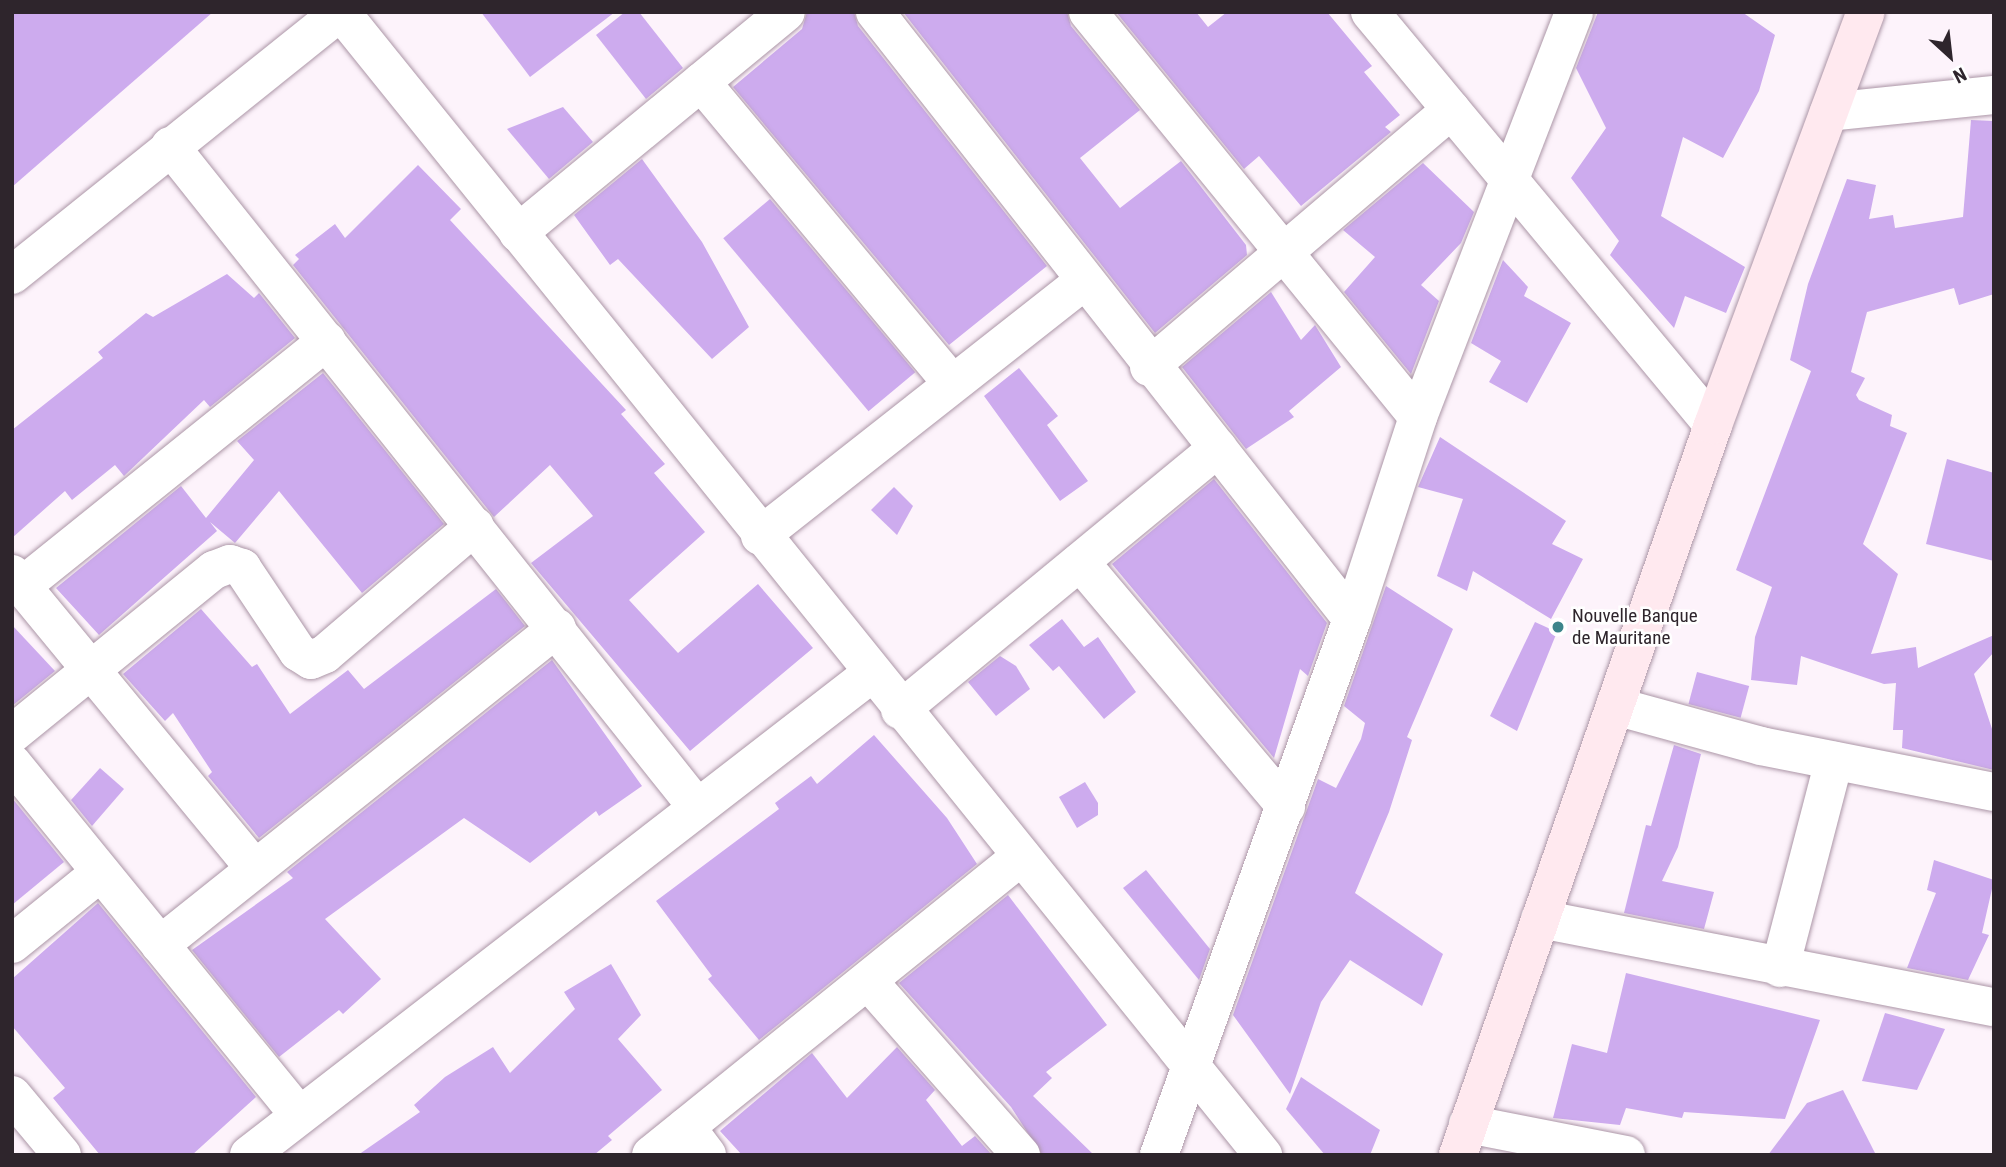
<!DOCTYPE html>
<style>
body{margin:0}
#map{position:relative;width:2006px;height:1167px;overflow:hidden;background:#fdf3fb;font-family:"Roboto Condensed",sans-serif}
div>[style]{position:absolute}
.building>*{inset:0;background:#cdabee;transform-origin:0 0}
.roads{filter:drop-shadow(0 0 2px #ac96a7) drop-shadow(0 0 2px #ac96a7)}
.street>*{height:38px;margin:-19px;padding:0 19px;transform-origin:19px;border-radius:19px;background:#fff}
.secondary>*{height:38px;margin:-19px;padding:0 19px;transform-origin:19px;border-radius:19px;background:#ffe9ef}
.dots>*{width:19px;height:19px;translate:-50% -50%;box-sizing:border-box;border:4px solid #fff;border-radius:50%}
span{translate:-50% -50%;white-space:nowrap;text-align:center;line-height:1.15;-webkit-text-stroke:5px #fff;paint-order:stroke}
.poi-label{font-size:19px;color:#2e252c}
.left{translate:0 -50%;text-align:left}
.frame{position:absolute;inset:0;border:14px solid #2e252c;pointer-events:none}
.north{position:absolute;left:1915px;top:21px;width:70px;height:70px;-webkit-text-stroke:5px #fff;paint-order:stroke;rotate:153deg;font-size:19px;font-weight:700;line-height:28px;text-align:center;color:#2e252c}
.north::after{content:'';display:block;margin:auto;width:24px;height:32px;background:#2e252c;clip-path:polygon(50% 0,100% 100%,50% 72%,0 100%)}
</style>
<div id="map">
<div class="building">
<i style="clip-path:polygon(12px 12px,213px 12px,12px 187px)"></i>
<i style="clip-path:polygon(481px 12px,615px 12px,530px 77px)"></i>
<i style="clip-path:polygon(625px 12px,639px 12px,683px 68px,646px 99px,596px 35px)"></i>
<i style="clip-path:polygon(807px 12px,854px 12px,858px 26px,1047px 266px,949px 345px,733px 87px,802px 29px)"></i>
<i style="clip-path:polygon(903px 12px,1067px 12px,1071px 26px,1140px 110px,1080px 158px,1120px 208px,1181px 161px,1246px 245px,1247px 255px,1155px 333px)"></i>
<i style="clip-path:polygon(1116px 12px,1196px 12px,1208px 27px,1227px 12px,1327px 12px,1372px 66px,1364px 72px,1400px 115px,1385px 127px,1391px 132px,1301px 206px,1259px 156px,1244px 169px)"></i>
<i style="clip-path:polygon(1598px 12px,1742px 12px,1775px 35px,1759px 91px,1723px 158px,1683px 137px,1661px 216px,1745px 267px,1726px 313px,1685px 296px,1674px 328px,1610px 255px,1619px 241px,1571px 178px,1606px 128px,1576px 68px)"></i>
<i style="clip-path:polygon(563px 107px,593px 142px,549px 179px,507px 129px)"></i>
<i style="clip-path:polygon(1971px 120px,1994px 121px,1994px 294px,1959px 305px,1954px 288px,1867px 312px,1851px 372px,1865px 378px,1856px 395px,1859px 400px,1892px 415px,1890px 426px,1907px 433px,1863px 544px,1898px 574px,1871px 654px,1916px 647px,1918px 668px,1994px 635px,1994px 652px,1974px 674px,1994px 735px,1994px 770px,1902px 748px,1903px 730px,1893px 730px,1896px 683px,1884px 684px,1801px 656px,1797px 685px,1751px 680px,1755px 637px,1772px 587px,1736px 570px,1811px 371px,1790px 360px,1808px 284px,1847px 179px,1876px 185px,1869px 219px,1893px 215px,1895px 228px,1963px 217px)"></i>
<i style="clip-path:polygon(642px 159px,702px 242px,749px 327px,712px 359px,618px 259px,610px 265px,574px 215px)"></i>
<i style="clip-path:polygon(1423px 163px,1474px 212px,1461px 243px,1421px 285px,1439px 301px,1411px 374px,1344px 292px,1375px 257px,1343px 230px)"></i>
<i style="clip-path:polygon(418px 165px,461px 209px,450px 220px,626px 410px,621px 414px,665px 464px,654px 473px,705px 532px,629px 600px,678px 653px,758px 584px,813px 648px,690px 751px,531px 563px,593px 516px,550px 465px,494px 517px,293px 265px,299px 259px,295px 255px,335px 224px,345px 238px)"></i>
<i style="left:770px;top:199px;width:226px;height:61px;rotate:50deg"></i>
<i style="clip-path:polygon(1503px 260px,1528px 287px,1524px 296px,1571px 323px,1527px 403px,1489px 382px,1501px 361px,1471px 343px)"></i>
<i style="clip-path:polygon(227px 274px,254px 298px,259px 293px,295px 338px,210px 407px,204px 400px,124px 476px,115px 465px,72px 500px,65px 491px,12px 538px,12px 430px,103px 358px,98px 352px,146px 313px,153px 317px)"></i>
<i style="clip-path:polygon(1271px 292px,1301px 340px,1315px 325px,1341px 367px,1289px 411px,1294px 417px,1246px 449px,1182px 367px)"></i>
<i style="clip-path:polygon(1019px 368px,1058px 416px,1047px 425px,1088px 481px,1060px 501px,984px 396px)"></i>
<i style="clip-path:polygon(323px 373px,444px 524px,362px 593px,279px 491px,235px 543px,210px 522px,217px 531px,99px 635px,56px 588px,181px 486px,206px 518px,254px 460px,237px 441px)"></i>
<i style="clip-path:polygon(1440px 437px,1566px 521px,1552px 544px,1583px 559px,1551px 619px,1473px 571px,1467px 591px,1437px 576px,1463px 499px,1418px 487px)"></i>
<i style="clip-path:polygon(1947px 459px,1994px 473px,1994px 561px,1926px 544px)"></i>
<i style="clip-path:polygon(1214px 479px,1327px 623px,1308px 676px,1300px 669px,1274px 758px,1112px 564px)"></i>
<i style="clip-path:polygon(894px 487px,913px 506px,897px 535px,871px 510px)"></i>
<i style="clip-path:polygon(1386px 586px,1453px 629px,1407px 737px,1412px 740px,1389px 812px,1355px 893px,1443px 954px,1422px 1006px,1350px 960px,1321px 1002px,1290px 1094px,1233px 1015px,1318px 779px,1336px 788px,1361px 739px,1365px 723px,1344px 706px)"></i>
<i style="clip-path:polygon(496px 589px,525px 626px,259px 838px,208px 776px,212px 772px,173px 713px,165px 721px,123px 674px,201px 609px,252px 667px,257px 664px,290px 714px,348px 670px,364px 689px)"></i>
<i style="clip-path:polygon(1062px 619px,1084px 647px,1098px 637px,1136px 692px,1104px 719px,1059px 666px,1053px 671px,1029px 645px)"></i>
<i style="clip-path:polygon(1535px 622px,1557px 632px,1517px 731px,1490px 716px)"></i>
<i style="clip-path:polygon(12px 625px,55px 671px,12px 706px)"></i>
<i style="clip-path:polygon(1000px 656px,1016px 666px,1030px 689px,996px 716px,968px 682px)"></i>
<i style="clip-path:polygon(552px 660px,642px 786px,599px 816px,596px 811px,530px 863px,464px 818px,325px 919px,381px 979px,343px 1014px,339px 1010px,279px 1057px,192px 950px,293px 878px,287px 872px)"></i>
<i style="left:1697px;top:672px;width:54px;height:33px;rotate:15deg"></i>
<i style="clip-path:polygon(874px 735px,947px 818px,977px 864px,759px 1040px,708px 979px,712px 976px,656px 901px,779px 809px,775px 803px,811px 776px,817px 784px)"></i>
<i style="clip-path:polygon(1674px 745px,1701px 754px,1678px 847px,1662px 881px,1714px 892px,1704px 929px,1624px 913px,1646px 825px,1651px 826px)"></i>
<i style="clip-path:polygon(100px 768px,124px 789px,92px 826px,71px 800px)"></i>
<i style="clip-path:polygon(1085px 782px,1098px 803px,1098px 815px,1077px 828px,1059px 797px)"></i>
<i style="clip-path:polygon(12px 798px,64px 862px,12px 905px)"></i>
<i style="clip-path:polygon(1934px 860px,1994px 880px,1982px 933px,1989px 935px,1968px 980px,1907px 968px,1936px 893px,1927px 890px)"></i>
<i style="clip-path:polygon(1146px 870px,1210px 949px,1199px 980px,1123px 888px)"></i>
<i style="clip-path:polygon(1008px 895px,1107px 1025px,1046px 1072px,1052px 1078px,1033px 1096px,1094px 1155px,1042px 1155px,1011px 1107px,899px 983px)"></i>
<i style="clip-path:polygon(98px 903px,256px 1097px,192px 1155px,100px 1155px,53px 1098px,65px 1088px,12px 1026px,12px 979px)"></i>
<i style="clip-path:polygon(611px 964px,641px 1015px,618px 1039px,662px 1090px,608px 1136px,612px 1140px,594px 1155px,358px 1155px,420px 1112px,414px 1105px,445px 1077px,493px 1047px,510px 1073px,575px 1009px,564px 992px)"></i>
<i style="clip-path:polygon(1626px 973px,1820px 1020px,1785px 1119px,1684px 1112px,1682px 1118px,1626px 1108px,1620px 1125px,1553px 1118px,1572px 1044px,1607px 1053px)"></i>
<i style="clip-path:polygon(1885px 1013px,1945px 1029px,1917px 1090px,1862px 1081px)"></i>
<i style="clip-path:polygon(897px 1047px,935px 1090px,926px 1100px,962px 1146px,975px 1136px,992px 1155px,742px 1155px,720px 1131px,812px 1053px,847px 1098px)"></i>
<i style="clip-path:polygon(1301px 1077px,1380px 1130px,1370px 1155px,1325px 1155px,1286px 1109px)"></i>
<i style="clip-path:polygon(1843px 1090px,1876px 1155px,1768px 1155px,1807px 1103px)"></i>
</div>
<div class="roads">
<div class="street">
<i style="left:341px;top:12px;width:1469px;rotate:51.11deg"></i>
<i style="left:875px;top:12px;width:772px;rotate:51.84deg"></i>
<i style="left:1088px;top:12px;width:522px;rotate:50.83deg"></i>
<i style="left:1370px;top:12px;width:537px;rotate:50.29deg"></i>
<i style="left:701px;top:82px;width:392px;rotate:50.2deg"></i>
<i style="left:1829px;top:112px;width:166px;rotate:-5.9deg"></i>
<i style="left:170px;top:146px;width:845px;rotate:51.44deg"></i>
<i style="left:518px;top:233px;width:347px;rotate:-39.5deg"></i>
<i style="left:12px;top:275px;width:420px;rotate:-38.7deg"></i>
<i style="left:1149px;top:367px;width:397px;rotate:-40.4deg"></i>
<i style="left:760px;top:536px;width:411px;rotate:-38.2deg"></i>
<i style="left:1080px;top:562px;width:320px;rotate:49.9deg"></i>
<i style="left:12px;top:574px;width:382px;rotate:50.5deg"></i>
<i style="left:22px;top:586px;width:391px;rotate:-38.8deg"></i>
<i style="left:1615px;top:706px;width:151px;rotate:15.3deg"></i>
<i style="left:1761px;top:746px;width:237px;rotate:11.2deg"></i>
<i style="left:900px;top:710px;width:412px;rotate:-39.5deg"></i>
<i style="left:12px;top:734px;width:260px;rotate:-39.1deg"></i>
<i style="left:214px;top:570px;width:17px;rotate:-21deg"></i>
<i style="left:230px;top:564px;width:13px;rotate:18deg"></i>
<i style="left:242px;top:568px;width:101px;rotate:56.3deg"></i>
<i style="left:298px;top:652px;width:15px;rotate:32deg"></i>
<i style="left:311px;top:660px;width:15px;rotate:-23deg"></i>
<i style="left:325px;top:654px;width:197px;rotate:-40.5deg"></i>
<i style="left:12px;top:763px;width:451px;rotate:50.8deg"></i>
<i style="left:1540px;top:919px;width:462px;rotate:11deg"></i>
<i style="left:12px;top:944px;width:114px;rotate:-39deg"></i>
<i style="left:160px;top:945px;width:508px;rotate:-38.61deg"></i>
<i style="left:1780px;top:968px;width:214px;rotate:-75.4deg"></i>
<i style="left:868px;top:981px;width:232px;rotate:48.7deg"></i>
<i style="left:12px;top:1095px;width:78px;rotate:50.2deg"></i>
<i style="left:1468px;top:1124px;width:161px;rotate:11.1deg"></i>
<i style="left:686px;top:1127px;width:35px;rotate:53deg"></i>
<i style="left:249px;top:1155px;width:786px;rotate:-37.72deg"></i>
<i style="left:651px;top:1155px;width:476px;rotate:-38.9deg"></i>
<i style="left:1159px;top:1155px;width:570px;rotate:-70.2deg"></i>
<i style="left:1352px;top:619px;width:213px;rotate:-71.9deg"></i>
<i style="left:1418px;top:417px;width:434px;rotate:-68.9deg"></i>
</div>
<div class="secondary">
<i style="left:1458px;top:1155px;width:773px;rotate:-70.74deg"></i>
<i style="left:1713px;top:425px;width:440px;rotate:-69.7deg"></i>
</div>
</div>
<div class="dots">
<i style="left:1558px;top:627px;background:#3d858b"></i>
</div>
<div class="poi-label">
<span class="left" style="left:1572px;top:627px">Nouvelle Banque<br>de Mauritane</span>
</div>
<div class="frame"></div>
<div class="north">N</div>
</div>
